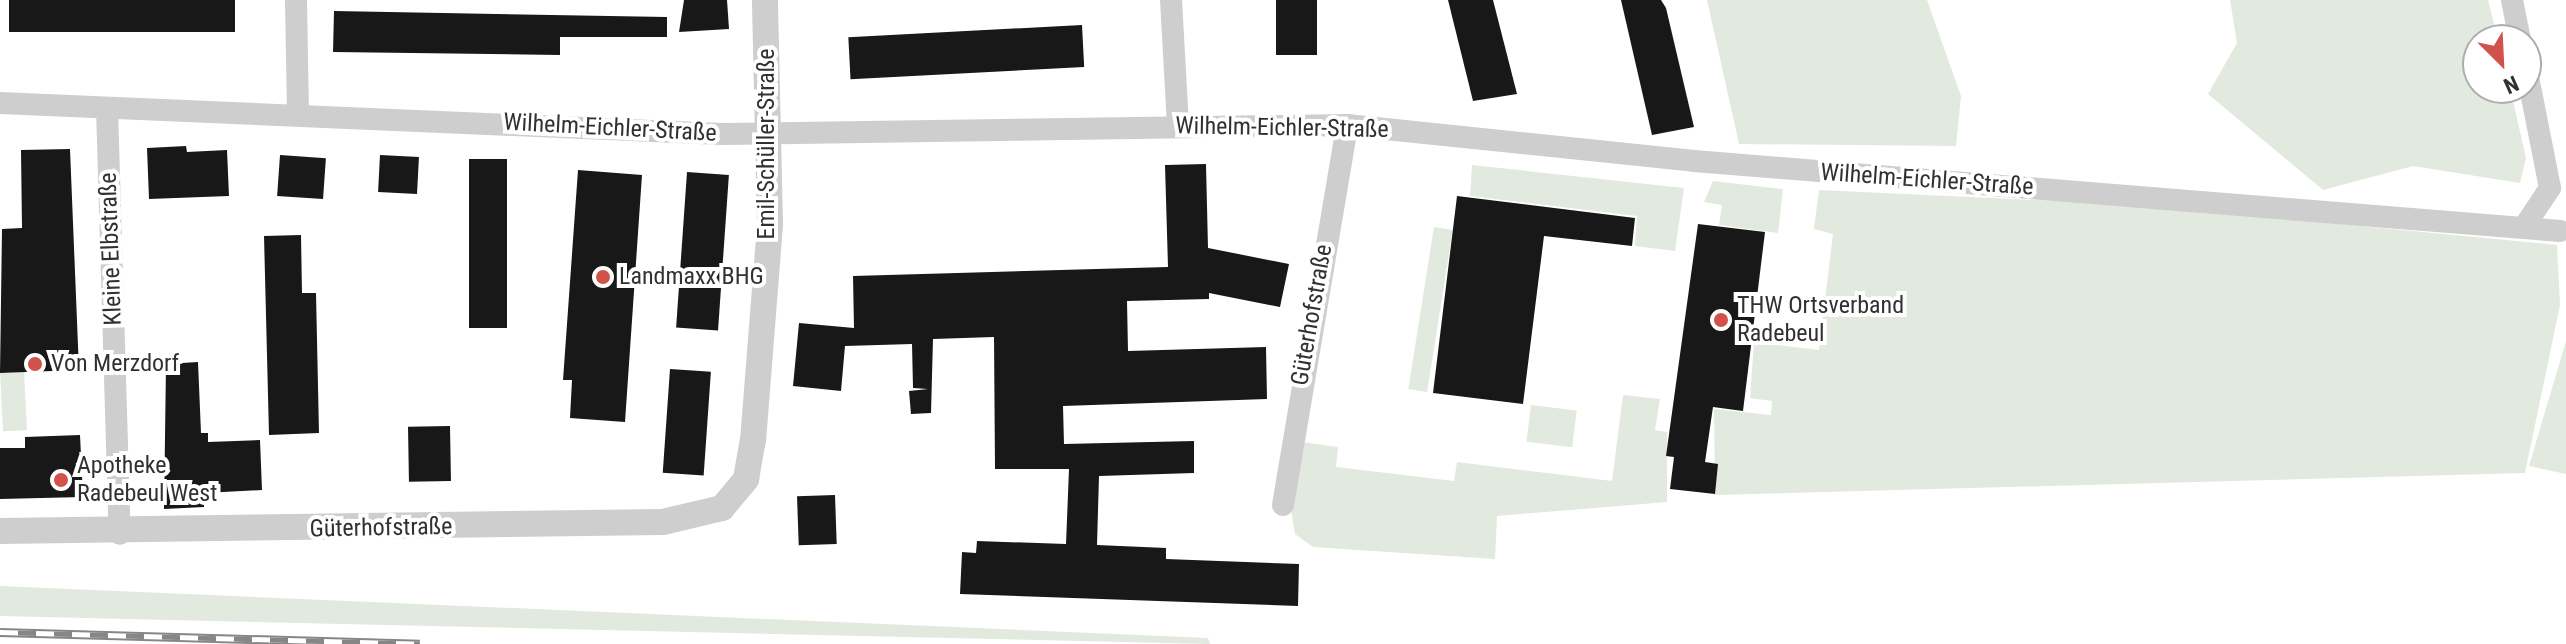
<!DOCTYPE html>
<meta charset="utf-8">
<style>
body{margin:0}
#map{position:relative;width:2566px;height:644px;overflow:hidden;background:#fff;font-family:"Roboto Condensed",sans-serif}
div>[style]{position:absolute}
.green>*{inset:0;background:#e2e9de;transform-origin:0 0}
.building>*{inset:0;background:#181818;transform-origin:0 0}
.minor>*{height:22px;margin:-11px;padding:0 11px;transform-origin:11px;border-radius:11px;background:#cecece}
.tertiary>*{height:26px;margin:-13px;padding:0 13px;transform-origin:13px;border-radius:13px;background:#cecece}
.rail>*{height:9px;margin-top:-4.5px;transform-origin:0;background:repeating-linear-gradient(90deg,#fff 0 18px,#868686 0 36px);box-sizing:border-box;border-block:2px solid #868686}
.dots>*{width:22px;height:22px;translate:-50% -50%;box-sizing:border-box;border:4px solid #fff;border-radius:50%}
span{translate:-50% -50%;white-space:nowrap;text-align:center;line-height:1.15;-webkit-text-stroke:8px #fff;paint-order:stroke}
.street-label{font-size:24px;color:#313131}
.poi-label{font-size:24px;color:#313131}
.left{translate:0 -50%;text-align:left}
.north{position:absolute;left:2462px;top:24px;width:80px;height:80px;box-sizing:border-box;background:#fff;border:2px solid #adadad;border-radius:50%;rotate:156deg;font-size:22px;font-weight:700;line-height:32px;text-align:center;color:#313131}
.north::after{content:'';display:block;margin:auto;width:28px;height:36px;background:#d0524a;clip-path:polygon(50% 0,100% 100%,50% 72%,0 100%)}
</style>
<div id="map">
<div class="green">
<i style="clip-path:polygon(1707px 0,1927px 0,1961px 96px,1956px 146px,1739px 144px)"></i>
<i style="clip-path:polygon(2230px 0,2488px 0,2498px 40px,2478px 40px,2478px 88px,2510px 88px,2526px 158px,2520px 183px,2413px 166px,2323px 190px,2208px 94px,2237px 43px)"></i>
<i style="clip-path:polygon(1472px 165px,1684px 188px,1675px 251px,1635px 246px,1637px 216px,1470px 196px)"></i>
<i style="clip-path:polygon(1713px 181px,1783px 189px,1778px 233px,1719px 225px,1722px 205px,1704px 202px)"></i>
<i style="clip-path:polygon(1819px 190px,2143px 205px,2557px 245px,2560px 305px,2525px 473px,1715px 495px,1714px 409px,1771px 415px,1772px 401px,1750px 398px,1754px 342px,1819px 350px,1833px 234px,1814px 229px)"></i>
<i style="left:1434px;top:227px;width:19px;height:164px;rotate:9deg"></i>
<i style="clip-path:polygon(2566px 341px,2566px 474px,2529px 466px)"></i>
<i style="left:24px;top:372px;width:58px;height:24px;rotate:87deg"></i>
<i style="clip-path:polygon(1623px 395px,1660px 399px,1655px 430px,1667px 432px,1667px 502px,1497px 516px,1495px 559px,1313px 547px,1295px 534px,1291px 510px,1301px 442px,1338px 447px,1336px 467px,1454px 481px,1457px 462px,1612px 481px)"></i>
<i style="left:1531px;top:405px;width:46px;height:37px;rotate:7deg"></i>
<i style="clip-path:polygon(0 586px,1208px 638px,1210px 644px,0 616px)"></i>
</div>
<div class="building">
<i style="left:9px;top:0;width:226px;height:32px"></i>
<i style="clip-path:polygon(684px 0,727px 0,729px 29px,679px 32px)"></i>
<i style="left:1276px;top:0;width:41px;height:55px"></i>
<i style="clip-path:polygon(1448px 0,1493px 0,1517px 94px,1473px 101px)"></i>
<i style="clip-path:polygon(1621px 0,1661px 0,1666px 8px,1694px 127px,1652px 135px)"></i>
<i style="clip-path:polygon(334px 11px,667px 17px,667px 37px,560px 37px,560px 55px,333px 52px)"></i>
<i style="left:1082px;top:25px;width:42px;height:234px;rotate:87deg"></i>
<i style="clip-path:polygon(186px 146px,187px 152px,227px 150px,229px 196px,149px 199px,147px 148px)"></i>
<i style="clip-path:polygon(70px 149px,79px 370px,0 373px,2px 229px,22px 228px,21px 150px)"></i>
<i style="left:280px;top:155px;width:46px;height:41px;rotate:4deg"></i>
<i style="left:380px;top:155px;width:39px;height:37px;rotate:3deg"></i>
<i style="left:469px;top:159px;width:38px;height:169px"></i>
<i style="clip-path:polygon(1206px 164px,1208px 248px,1289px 264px,1280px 307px,1209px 293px,1209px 299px,1127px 301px,1128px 351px,1266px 347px,1267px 399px,1063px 406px,1064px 444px,1194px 441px,1194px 473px,1099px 476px,1097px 545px,1166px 548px,1166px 559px,1299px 564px,1298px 606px,960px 594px,962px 552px,976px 553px,977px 541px,1066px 544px,1069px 469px,995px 469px,994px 337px,933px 339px,931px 413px,911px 414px,909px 391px,928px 389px,913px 388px,912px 344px,845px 346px,841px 391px,793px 386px,799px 323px,854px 328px,853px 276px,1168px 267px,1165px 165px)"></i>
<i style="clip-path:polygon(578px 170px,642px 175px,625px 422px,570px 418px,572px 380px,563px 380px)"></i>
<i style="left:687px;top:172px;width:42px;height:156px;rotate:4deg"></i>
<i style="clip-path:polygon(1457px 196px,1635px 218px,1632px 246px,1544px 236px,1523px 404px,1433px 393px)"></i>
<i style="clip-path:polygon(1698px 224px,1765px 232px,1743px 411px,1713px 407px,1705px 462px,1718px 464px,1715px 494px,1670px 489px,1674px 457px,1666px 456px)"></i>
<i style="clip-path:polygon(301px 235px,302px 293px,316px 293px,319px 433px,269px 435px,264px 236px)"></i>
<i style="clip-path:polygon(198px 362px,201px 433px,208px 433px,208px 442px,260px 440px,262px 490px,204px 493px,204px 507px,164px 509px,166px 364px)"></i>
<i style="left:670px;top:369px;width:41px;height:104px;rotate:4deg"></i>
<i style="left:450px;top:426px;width:55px;height:42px;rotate:89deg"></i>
<i style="clip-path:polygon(80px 435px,83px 497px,0 499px,0 448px,25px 448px,25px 437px)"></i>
<i style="left:835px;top:495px;width:49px;height:38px;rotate:88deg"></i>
</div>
<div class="minor">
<i style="left:296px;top:0;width:113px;rotate:89deg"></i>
<i style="left:1171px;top:0;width:125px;rotate:86.8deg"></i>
<i style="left:2512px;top:0;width:41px;rotate:78.7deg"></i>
<i style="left:0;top:103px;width:722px;rotate:2.46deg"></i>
<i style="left:721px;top:134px;width:626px;rotate:-0.82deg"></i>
<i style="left:1347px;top:125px;width:349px;rotate:5.9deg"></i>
<i style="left:1694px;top:161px;width:869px;rotate:4.62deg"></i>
<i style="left:107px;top:108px;width:426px;rotate:88.3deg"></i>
<i style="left:2524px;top:227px;width:47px;rotate:-56.3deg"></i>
<i style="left:2550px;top:188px;width:123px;rotate:-101.2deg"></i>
<i style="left:1283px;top:505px;width:385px;rotate:-80.4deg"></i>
</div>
<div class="tertiary">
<i style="left:0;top:531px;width:663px;rotate:-0.78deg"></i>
<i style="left:663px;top:522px;width:61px;rotate:-13.3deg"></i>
<i style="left:722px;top:508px;width:38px;rotate:-50deg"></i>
<i style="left:746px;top:479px;width:39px;rotate:-80deg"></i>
<i style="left:753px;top:441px;width:218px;rotate:-85.5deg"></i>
<i style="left:770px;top:224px;width:224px;rotate:-91.3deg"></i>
</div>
<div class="rail">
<i style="left:0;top:632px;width:420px;rotate:1.6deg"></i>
</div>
<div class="dots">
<i style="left:603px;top:277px;background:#d0524a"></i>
<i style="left:1721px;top:320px;background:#d0524a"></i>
<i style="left:35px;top:364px;background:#d0524a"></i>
<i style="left:61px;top:480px;background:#d0524a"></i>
</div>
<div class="street-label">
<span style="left:610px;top:128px;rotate:3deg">Wilhelm-Eichler-Straße</span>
<span style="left:1282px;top:128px;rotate:1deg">Wilhelm-Eichler-Straße</span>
<span style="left:767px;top:144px;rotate:-90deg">Emil-Schüller-Straße</span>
<span style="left:1927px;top:180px;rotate:4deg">Wilhelm-Eichler-Straße</span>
<span style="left:111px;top:249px;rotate:-92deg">Kleine Elbstraße</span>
<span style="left:1312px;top:315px;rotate:-80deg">Güterhofstraße</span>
<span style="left:381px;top:528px;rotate:-1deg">Güterhofstraße</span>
</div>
<div class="poi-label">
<span class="left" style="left:619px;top:277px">Landmaxx BHG</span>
<span class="left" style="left:1737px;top:320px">THW Ortsverband<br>Radebeul</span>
<span class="left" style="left:51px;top:364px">Von Merzdorf</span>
<span class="left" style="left:77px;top:480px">Apotheke<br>Radebeul West</span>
</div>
<div class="north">N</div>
</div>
